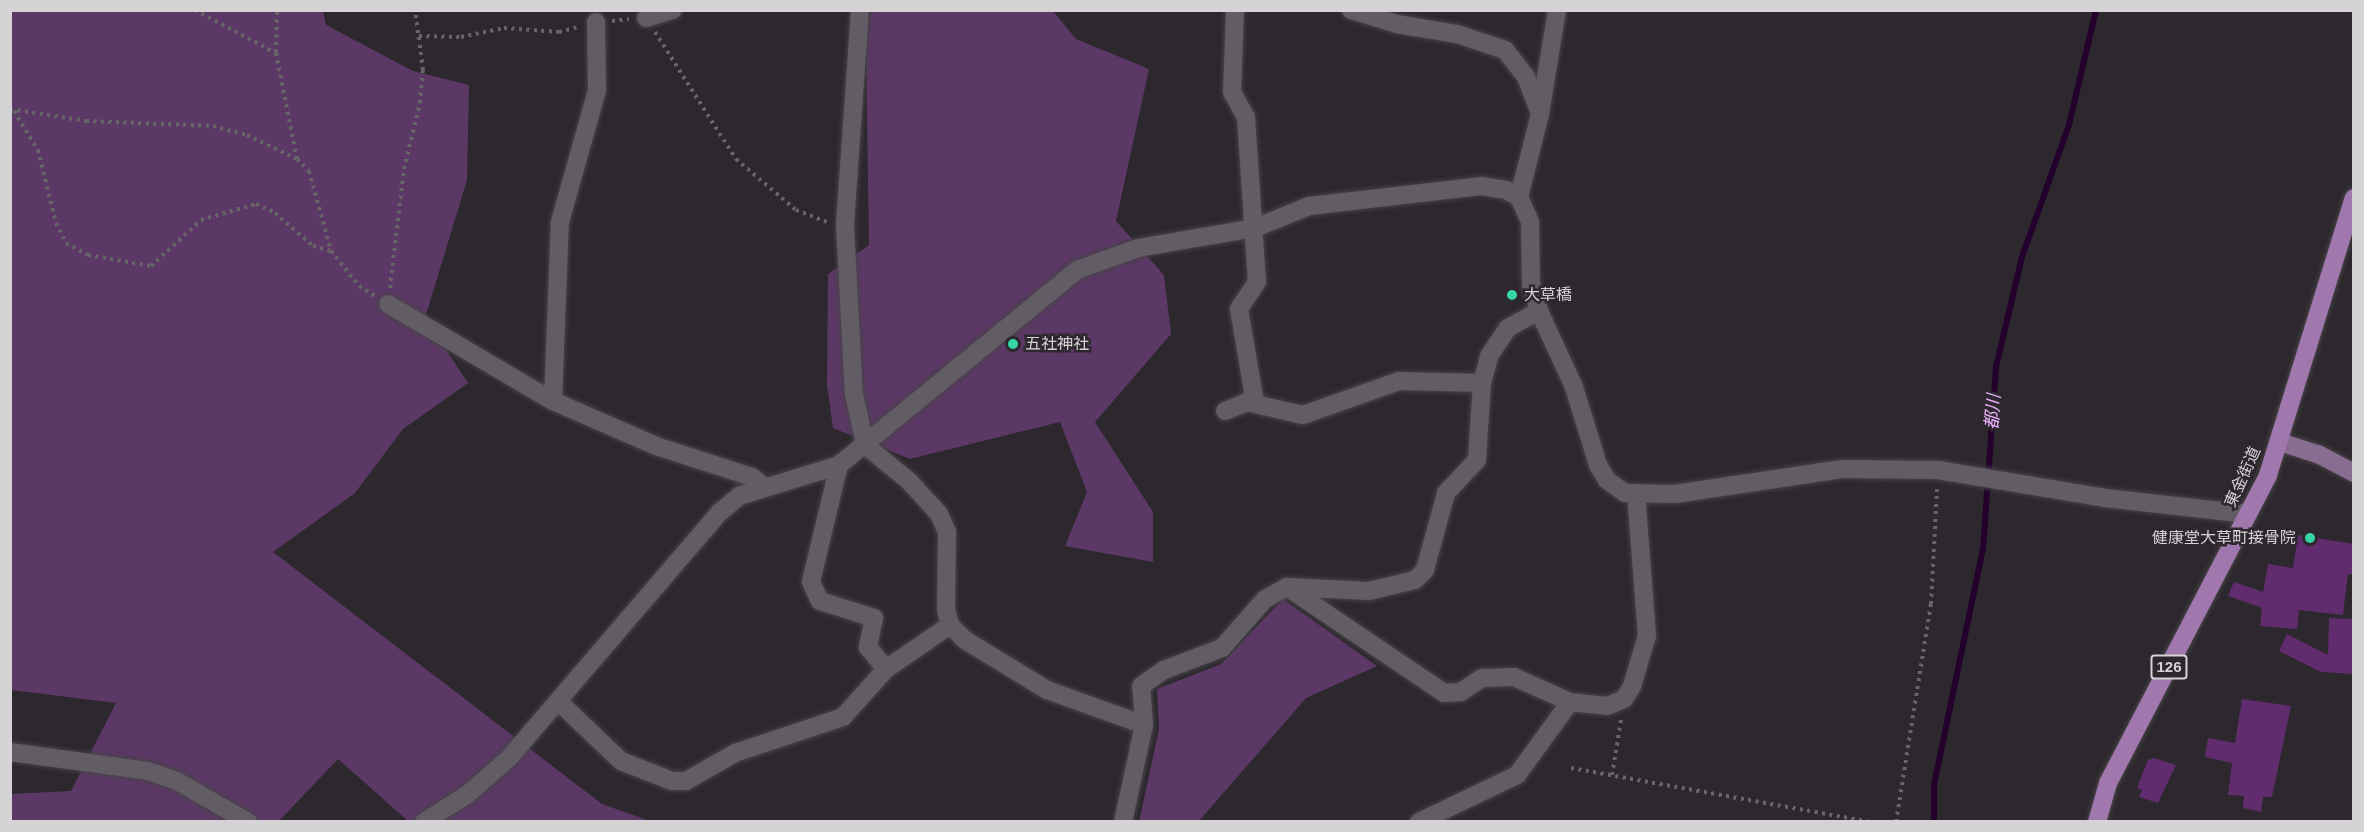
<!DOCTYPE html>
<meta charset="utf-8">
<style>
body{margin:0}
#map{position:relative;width:2364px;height:832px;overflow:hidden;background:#2c282d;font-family:Helvetica,"Noto Sans JP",sans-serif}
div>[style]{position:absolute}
.green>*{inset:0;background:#5c3866}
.stream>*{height:6px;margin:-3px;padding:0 3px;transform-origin:3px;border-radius:3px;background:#24002d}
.building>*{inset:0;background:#602c6e}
.path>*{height:4px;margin-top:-2px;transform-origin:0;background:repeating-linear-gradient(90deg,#686569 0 3px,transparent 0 7.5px)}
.roads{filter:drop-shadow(0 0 2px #474348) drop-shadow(0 0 2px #474348)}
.minor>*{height:18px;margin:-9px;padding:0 9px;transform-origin:9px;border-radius:9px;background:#625d64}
.major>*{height:18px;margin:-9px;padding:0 9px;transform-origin:9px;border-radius:9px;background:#886d90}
.highway>*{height:18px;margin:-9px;padding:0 9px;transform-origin:9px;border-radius:9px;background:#a178ad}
.dots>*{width:16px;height:16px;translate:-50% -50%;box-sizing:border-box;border:3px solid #2c282d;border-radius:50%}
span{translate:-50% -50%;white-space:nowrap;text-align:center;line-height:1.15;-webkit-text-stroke:5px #2c282d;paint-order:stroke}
.shield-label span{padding:2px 4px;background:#2c282d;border:2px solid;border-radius:4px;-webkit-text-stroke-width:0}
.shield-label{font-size:15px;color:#d6d3d7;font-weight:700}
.poi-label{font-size:16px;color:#d6d3d7}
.left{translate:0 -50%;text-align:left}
.right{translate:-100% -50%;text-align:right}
.street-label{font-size:16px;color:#d6d3d7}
.water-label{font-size:18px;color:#eab0fb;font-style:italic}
.frame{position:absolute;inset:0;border:12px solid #d6d3d7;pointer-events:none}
</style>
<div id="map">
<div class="green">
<i style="clip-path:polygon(11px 11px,323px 11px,326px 25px,413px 71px,469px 85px,467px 180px,425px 318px,468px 383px,403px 429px,355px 493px,273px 552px,602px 804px,650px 821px,408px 821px,338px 759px,279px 821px,11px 821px,10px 794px,71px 791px,116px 703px,11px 690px)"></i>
<i style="clip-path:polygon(870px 11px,1053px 11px,1076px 39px,1149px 69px,1116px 221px,1164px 275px,1171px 334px,1095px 422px,1153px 512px,1153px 562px,1065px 546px,1087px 492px,1060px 422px,910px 459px,833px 428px,827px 385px,828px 274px,869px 245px,866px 51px)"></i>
<i style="clip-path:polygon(1283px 599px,1377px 666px,1306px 698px,1199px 821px,1139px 822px,1159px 729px,1157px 689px,1221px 664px)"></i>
</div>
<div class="stream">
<i style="left:1934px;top:822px;width:37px;rotate:-90deg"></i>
<i style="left:1934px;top:785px;width:241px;rotate:-78.3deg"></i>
<i style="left:1983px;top:549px;width:182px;rotate:-85.9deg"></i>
<i style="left:1996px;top:367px;width:113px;rotate:-76.7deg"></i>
<i style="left:2022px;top:257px;width:140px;rotate:-70.4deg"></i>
<i style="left:2069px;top:125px;width:118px;rotate:-76.8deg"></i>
</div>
<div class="building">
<i style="clip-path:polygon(2298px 535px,2354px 544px,2354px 575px,2348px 574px,2343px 615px,2299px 610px,2297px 629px,2260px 626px,2262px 608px,2228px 596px,2234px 582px,2263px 592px,2268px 564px,2293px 568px)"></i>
<i style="clip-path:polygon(2329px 618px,2354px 619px,2354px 674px,2321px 672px,2279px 651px,2287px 634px,2328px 655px)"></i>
<i style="clip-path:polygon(2242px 699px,2291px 706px,2272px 797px,2263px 797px,2261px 812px,2243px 808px,2244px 796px,2228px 795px,2232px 763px,2205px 757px,2208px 738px,2235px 743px)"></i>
<i style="clip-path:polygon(2154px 758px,2176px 765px,2158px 803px,2139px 797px,2142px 790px,2137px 788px,2148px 760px)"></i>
</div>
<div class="path">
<i style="left:195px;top:10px;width:92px;rotate:28deg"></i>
<i style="left:277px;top:12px;width:41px;rotate:91.4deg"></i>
<i style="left:276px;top:53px;width:108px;rotate:78.8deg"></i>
<i style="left:612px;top:21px;width:17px;rotate:-7deg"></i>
<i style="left:655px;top:32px;width:151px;rotate:57.5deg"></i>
<i style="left:736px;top:159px;width:79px;rotate:40.4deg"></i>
<i style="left:796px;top:210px;width:33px;rotate:21deg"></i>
<i style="left:419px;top:36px;width:42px;rotate:1.4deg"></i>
<i style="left:461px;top:37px;width:44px;rotate:-11.8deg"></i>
<i style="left:504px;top:28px;width:55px;rotate:4.2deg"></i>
<i style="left:559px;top:32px;width:20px;rotate:-15deg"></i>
<i style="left:10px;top:109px;width:77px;rotate:9deg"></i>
<i style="left:86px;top:121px;width:127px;rotate:2.3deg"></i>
<i style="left:213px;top:126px;width:35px;rotate:15deg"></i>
<i style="left:247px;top:135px;width:55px;rotate:25.6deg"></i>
<i style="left:297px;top:159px;width:17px;rotate:45deg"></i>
<i style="left:309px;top:171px;width:83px;rotate:74.6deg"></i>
<i style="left:331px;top:251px;width:45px;rotate:51.3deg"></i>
<i style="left:359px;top:286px;width:19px;rotate:32deg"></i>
<i style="left:14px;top:111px;width:46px;rotate:58.4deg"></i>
<i style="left:38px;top:150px;width:75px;rotate:76.1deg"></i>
<i style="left:56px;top:223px;width:22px;rotate:63deg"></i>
<i style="left:66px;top:243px;width:25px;rotate:29deg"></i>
<i style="left:88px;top:255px;width:64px;rotate:9.9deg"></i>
<i style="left:151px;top:266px;width:68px;rotate:-42.6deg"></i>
<i style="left:201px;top:220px;width:57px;rotate:-16.2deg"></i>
<i style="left:256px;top:204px;width:21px;rotate:25deg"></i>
<i style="left:275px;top:213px;width:50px;rotate:41deg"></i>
<i style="left:313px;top:246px;width:18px;rotate:16deg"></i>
<i style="left:390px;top:288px;width:120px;rotate:-83.3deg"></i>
<i style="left:404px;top:169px;width:68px;rotate:-76.4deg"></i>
<i style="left:420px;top:103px;width:33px;rotate:-85deg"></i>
<i style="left:423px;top:70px;width:61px;rotate:-97.6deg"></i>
<i style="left:1571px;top:768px;width:306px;rotate:10.2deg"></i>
<i style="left:1612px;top:775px;width:56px;rotate:-80.7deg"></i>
<i style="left:1896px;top:822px;width:221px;rotate:-80.9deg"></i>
<i style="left:1931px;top:604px;width:115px;rotate:-87deg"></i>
</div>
<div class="roads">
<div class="minor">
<i style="left:860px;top:10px;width:216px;rotate:94deg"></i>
<i style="left:845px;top:225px;width:169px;rotate:87deg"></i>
<i style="left:854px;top:394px;width:52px;rotate:77.8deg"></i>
<i style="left:865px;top:445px;width:57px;rotate:39.3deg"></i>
<i style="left:909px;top:481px;width:45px;rotate:47.7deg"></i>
<i style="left:939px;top:514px;width:20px;rotate:66deg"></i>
<i style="left:947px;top:532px;width:77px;rotate:90.7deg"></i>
<i style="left:946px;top:609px;width:16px;rotate:76deg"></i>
<i style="left:950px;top:625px;width:21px;rotate:45deg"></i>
<i style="left:965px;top:640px;width:96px;rotate:31.4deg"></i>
<i style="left:1047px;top:690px;width:103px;rotate:19.8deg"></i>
<i style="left:1235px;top:10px;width:82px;rotate:92.1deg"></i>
<i style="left:1232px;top:92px;width:29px;rotate:61deg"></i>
<i style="left:1246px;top:117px;width:165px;rotate:86.2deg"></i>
<i style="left:1257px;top:282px;width:32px;rotate:124deg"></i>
<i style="left:1239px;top:309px;width:95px;rotate:80.3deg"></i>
<i style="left:1351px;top:10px;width:48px;rotate:16.9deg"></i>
<i style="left:1397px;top:24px;width:61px;rotate:9.5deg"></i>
<i style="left:1457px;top:34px;width:51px;rotate:18.4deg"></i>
<i style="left:1505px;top:50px;width:34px;rotate:52deg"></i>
<i style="left:1526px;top:77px;width:40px;rotate:69deg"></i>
<i style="left:646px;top:18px;width:28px;rotate:-17deg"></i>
<i style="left:1519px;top:197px;width:86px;rotate:-75.8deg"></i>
<i style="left:1540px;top:114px;width:105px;rotate:-80.7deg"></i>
<i style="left:388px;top:304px;width:191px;rotate:30.5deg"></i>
<i style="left:553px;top:401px;width:112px;rotate:23.6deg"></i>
<i style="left:656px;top:446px;width:101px;rotate:17.9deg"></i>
<i style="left:752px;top:477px;width:14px;rotate:39deg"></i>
<i style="left:553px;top:401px;width:179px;rotate:-87.8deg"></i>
<i style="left:560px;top:222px;width:137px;rotate:-74.3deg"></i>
<i style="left:597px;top:90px;width:68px;rotate:-90.8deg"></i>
<i style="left:1225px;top:411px;width:24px;rotate:-22deg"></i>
<i style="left:1247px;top:402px;width:57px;rotate:13.1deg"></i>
<i style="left:1303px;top:415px;width:102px;rotate:-19.5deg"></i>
<i style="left:1399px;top:381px;width:83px;rotate:1.4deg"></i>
<i style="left:839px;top:465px;width:120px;rotate:103.5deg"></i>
<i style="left:811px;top:582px;width:21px;rotate:65deg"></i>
<i style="left:820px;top:601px;width:57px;rotate:17.5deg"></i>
<i style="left:874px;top:618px;width:30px;rotate:102deg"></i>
<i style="left:868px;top:647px;width:28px;rotate:51deg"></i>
<i style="left:1287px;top:587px;width:189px;rotate:34deg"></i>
<i style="left:1444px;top:693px;width:17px;rotate:-3deg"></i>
<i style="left:1461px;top:692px;width:25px;rotate:-34deg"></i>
<i style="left:1482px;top:678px;width:32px;rotate:-2deg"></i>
<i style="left:1514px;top:677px;width:61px;rotate:24.1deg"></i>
<i style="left:1570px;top:702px;width:37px;rotate:6deg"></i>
<i style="left:1607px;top:706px;width:18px;rotate:-22deg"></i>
<i style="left:1624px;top:699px;width:15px;rotate:-58deg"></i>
<i style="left:1632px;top:686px;width:52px;rotate:-73.3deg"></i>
<i style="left:1647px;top:636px;width:142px;rotate:-94.4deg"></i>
<i style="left:559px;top:702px;width:86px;rotate:43.6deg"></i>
<i style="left:621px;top:761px;width:55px;rotate:21.4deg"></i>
<i style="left:672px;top:781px;width:14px"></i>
<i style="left:686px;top:781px;width:56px;rotate:-29.7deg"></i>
<i style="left:735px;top:753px;width:114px;rotate:-18.4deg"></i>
<i style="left:843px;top:717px;width:64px;rotate:-48.1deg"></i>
<i style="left:886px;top:669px;width:78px;rotate:-34.5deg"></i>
<i style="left:10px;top:752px;width:139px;rotate:7.8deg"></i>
<i style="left:148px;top:771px;width:31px;rotate:19deg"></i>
<i style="left:177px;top:781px;width:82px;rotate:30deg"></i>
<i style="left:424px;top:822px;width:52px;rotate:-32.5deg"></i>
<i style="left:468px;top:794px;width:55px;rotate:-41.3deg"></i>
<i style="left:509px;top:758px;width:323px;rotate:-49.4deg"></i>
<i style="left:719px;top:513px;width:26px;rotate:-40deg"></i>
<i style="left:739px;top:496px;width:105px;rotate:-17.2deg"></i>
<i style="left:839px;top:465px;width:308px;rotate:-39.3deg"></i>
<i style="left:1077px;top:270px;width:65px;rotate:-19.8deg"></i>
<i style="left:1138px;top:248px;width:119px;rotate:-9.7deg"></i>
<i style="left:1255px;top:228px;width:58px;rotate:-22.2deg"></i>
<i style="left:1309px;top:206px;width:173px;rotate:-6.6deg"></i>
<i style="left:1481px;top:186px;width:25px;rotate:9deg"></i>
<i style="left:1506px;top:190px;width:15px;rotate:28deg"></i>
<i style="left:1519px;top:197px;width:27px;rotate:66deg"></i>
<i style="left:1530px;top:222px;width:62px;rotate:89.1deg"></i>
<i style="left:1531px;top:284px;width:28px;rotate:73deg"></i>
<i style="left:1539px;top:311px;width:84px;rotate:65.3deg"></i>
<i style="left:1574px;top:387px;width:82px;rotate:72.9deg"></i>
<i style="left:1598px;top:465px;width:17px;rotate:59deg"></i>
<i style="left:1607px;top:480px;width:22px;rotate:36deg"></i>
<i style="left:1625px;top:493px;width:50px;rotate:1.1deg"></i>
<i style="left:1675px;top:494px;width:169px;rotate:-8.5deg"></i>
<i style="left:1842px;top:469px;width:96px;rotate:0.6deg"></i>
<i style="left:1938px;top:470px;width:169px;rotate:9.5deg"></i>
<i style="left:2105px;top:498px;width:144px;rotate:6.4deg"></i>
<i style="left:1123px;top:822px;width:99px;rotate:-77.8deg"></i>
<i style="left:1144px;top:725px;width:39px;rotate:-94deg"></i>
<i style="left:1141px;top:686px;width:28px;rotate:-35deg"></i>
<i style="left:1164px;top:670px;width:62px;rotate:-20.8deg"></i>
<i style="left:1222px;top:648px;width:65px;rotate:-48.7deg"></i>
<i style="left:1265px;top:599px;width:25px;rotate:-29deg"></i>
<i style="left:1287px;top:587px;width:82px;rotate:2.8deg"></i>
<i style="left:1369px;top:591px;width:47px;rotate:-13.4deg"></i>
<i style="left:1415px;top:580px;width:14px;rotate:-45deg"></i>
<i style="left:1425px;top:570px;width:80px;rotate:-74.7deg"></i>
<i style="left:1446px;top:493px;width:45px;rotate:-46.8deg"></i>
<i style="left:1477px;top:460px;width:77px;rotate:-86.3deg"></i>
<i style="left:1482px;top:383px;width:28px;rotate:-75deg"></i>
<i style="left:1489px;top:356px;width:34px;rotate:-56deg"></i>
<i style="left:1508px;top:328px;width:35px;rotate:-29deg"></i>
<i style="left:1419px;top:822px;width:109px;rotate:-25.6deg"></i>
<i style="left:1517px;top:775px;width:90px;rotate:-54deg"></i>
</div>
<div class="major">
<i style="left:2280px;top:442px;width:40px;rotate:18deg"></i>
<i style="left:2318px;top:454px;width:41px;rotate:27.8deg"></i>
</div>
<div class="highway">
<i style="left:2097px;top:822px;width:41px;rotate:-74.2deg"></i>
<i style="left:2108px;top:783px;width:347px;rotate:-62.5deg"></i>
<i style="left:2268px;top:475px;width:290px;rotate:-72.8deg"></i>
</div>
</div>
<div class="dots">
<i style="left:1512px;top:295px;background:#36d4a7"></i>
<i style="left:1013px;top:344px;background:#36d4a7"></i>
<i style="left:2310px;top:538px;background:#36d4a7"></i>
</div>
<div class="shield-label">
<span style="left:2169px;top:667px">126</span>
</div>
<div class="poi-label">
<span class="left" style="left:1524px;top:295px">大草橋</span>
<span class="left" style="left:1025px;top:344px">五社神社</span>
<span class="right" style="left:2296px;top:538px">健康堂大草町接骨院</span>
</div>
<div class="street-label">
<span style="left:2243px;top:477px;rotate:-66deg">東金街道</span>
</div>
<div class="water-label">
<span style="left:1993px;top:412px;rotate:-86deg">都川</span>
</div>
<div class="frame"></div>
</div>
